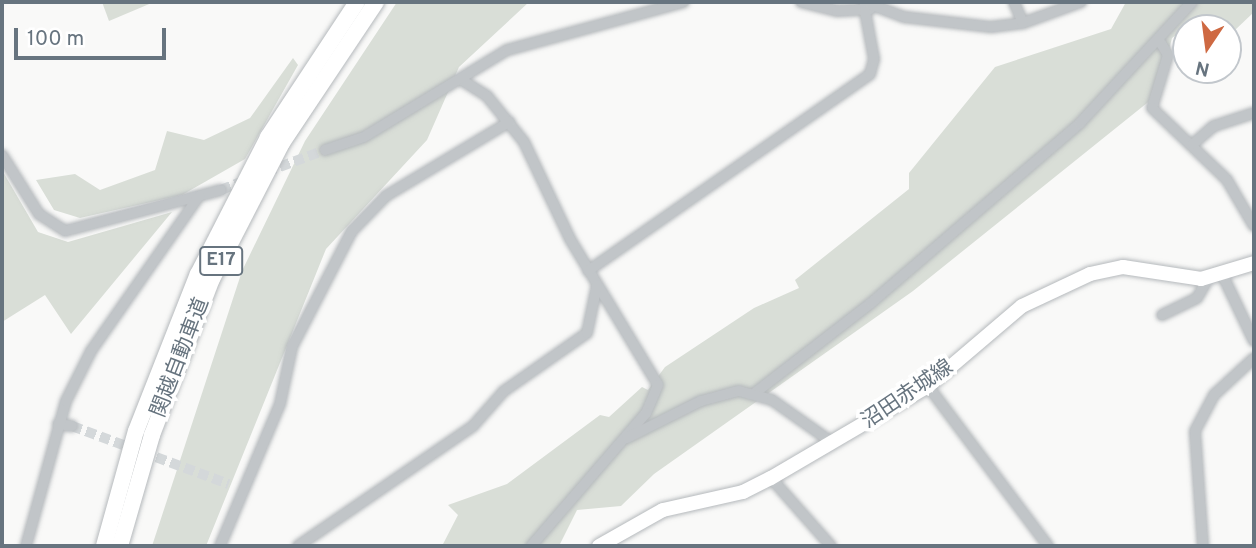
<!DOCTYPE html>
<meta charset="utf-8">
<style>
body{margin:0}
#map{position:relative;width:1256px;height:548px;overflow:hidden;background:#f9f9f8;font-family:Overpass,"Noto Sans JP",sans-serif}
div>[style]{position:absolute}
.green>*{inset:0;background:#d9ded7}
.minor-tunnel>*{height:10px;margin-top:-5px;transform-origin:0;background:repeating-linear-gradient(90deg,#d4d8da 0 10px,transparent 0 15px)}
.roads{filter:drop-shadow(0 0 2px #b5b9bc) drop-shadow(0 0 2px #b5b9bc)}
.minor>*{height:10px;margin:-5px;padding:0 5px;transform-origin:5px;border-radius:5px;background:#c1c5c8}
.major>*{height:14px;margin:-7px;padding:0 7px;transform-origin:7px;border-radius:7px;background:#fff}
.highway>*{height:16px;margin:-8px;padding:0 8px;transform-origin:8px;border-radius:8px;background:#fff}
span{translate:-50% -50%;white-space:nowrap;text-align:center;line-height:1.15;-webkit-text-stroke:7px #fff;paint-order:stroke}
.shield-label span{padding:2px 5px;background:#fff;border:2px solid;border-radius:5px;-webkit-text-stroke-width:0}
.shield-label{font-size:19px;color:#67747f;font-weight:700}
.street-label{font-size:21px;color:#67747f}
.frame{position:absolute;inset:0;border:4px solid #67747f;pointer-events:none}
.north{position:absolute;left:1172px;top:14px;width:70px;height:70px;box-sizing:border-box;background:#fff;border:2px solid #c2c7cc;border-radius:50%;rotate:193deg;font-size:19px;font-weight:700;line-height:28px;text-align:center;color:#67747f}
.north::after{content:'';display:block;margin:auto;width:24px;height:32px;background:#ce6942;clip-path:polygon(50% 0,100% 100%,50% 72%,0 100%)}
.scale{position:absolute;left:14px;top:28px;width:152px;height:32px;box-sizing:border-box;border:4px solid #67747f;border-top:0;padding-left:9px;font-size:21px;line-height:24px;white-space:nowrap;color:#67747f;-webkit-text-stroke:5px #fff;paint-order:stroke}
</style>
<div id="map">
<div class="green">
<i style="clip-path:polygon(102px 2px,154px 2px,109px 21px)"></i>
<i style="clip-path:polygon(397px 2px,529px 2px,459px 67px,427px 140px,326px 249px,206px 546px,152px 546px,242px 271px,305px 141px)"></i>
<i style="clip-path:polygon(1126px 2px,1254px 2px,1254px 12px,1234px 31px,1186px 28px,1172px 38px,1157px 95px,913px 291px,654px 474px,621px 506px,577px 510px,559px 546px,442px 546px,458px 515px,448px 505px,507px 484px,600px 415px,609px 417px,642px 387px,648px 390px,665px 367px,754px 308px,799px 288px,795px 280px,909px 189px,909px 173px,995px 67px,1111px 29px)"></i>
<i style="clip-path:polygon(293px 58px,298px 65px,245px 159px,182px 195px,80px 218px,54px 210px,36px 180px,75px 174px,100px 190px,155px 170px,167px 131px,204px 140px,250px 118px)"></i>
<i style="clip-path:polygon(2px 170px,38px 232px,68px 242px,172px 212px,71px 334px,45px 295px,2px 322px)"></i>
</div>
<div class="minor-tunnel">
<i style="left:266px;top:172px;width:63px;rotate:-20.4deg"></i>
<i style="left:221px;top:190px;width:29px;rotate:-22deg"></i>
<i style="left:72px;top:426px;width:167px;rotate:20.3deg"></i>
</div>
<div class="roads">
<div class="minor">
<i style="left:801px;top:2px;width:37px;rotate:14deg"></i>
<i style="left:837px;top:11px;width:33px;rotate:-3deg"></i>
<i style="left:864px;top:2px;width:43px;rotate:20.6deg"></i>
<i style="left:904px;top:17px;width:88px;rotate:6.6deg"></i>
<i style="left:991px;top:27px;width:32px;rotate:-7deg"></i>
<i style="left:1023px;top:23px;width:62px;rotate:-19.9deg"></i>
<i style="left:1014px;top:2px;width:23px;rotate:67deg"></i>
<i style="left:1159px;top:40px;width:17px;rotate:59deg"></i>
<i style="left:1168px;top:55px;width:55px;rotate:106.8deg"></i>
<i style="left:1152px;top:108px;width:104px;rotate:43.8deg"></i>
<i style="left:1227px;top:180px;width:53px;rotate:59.6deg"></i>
<i style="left:460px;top:79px;width:32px;rotate:32deg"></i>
<i style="left:487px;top:96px;width:59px;rotate:51.2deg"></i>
<i style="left:524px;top:142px;width:107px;rotate:64.6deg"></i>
<i style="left:570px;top:239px;width:170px;rotate:58.9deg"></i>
<i style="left:658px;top:385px;width:30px;rotate:113deg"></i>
<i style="left:646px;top:413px;width:176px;rotate:130.8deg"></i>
<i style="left:1193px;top:144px;width:28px;rotate:-41deg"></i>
<i style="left:1214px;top:126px;width:42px;rotate:-18deg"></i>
<i style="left:325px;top:150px;width:41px;rotate:-18.4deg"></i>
<i style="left:364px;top:137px;width:167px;rotate:-31.3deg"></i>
<i style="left:507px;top:50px;width:183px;rotate:-15.2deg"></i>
<i style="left:2px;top:155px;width:70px;rotate:57.9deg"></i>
<i style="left:39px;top:214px;width:31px;rotate:33deg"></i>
<i style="left:65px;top:231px;width:161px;rotate:-14.7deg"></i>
<i style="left:588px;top:271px;width:344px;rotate:-34.9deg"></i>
<i style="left:870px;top:74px;width:16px;rotate:-75deg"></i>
<i style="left:874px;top:59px;width:49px;rotate:-100.6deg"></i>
<i style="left:1223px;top:276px;width:72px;rotate:64.5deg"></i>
<i style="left:1162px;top:315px;width:39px;rotate:-26deg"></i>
<i style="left:1197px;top:298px;width:22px;rotate:-60deg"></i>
<i style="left:928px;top:386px;width:200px;rotate:53.1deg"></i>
<i style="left:756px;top:392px;width:145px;rotate:-37.7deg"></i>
<i style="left:871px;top:303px;width:276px;rotate:-40.7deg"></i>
<i style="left:1080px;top:123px;width:165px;rotate:-47.2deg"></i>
<i style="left:58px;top:424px;width:14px;rotate:8deg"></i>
<i style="left:627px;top:438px;width:83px;rotate:-26.6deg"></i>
<i style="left:701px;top:401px;width:39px;rotate:-15deg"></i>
<i style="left:739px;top:391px;width:34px;rotate:15deg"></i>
<i style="left:772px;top:400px;width:75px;rotate:35.2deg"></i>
<i style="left:771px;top:478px;width:91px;rotate:48.6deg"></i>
<i style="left:26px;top:546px;width:150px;rotate:-74.6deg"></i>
<i style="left:66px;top:401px;width:56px;rotate:-63.4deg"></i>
<i style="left:91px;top:351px;width:189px;rotate:-55.1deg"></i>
<i style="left:220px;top:546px;width:154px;rotate:-67.1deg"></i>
<i style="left:280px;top:404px;width:58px;rotate:-78.1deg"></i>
<i style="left:292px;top:347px;width:131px;rotate:-62.7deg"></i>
<i style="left:352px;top:231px;width:49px;rotate:-45.8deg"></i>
<i style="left:386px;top:196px;width:144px;rotate:-31deg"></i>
<i style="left:298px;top:546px;width:212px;rotate:-34.4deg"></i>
<i style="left:473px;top:426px;width:47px;rotate:-48.5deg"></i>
<i style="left:504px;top:391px;width:101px;rotate:-34.9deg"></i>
<i style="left:587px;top:333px;width:49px;rotate:-78.2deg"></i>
<i style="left:1203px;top:546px;width:115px;rotate:-94deg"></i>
<i style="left:1195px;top:431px;width:41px;rotate:-62.2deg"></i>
<i style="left:1214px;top:395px;width:54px;rotate:-42.8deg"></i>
</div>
<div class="major">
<i style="left:599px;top:546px;width:73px;rotate:-29.4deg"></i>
<i style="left:663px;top:510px;width:82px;rotate:-12.7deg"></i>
<i style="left:743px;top:492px;width:31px;rotate:-27deg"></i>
<i style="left:771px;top:478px;width:182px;rotate:-30.4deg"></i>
<i style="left:928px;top:386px;width:123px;rotate:-40.4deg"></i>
<i style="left:1022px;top:306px;width:75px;rotate:-25.2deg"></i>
<i style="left:1090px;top:274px;width:34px;rotate:-12deg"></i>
<i style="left:1123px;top:267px;width:79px;rotate:8.7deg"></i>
<i style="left:1201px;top:279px;width:55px;rotate:-16.8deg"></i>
</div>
<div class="highway">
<i style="left:104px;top:546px;width:119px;rotate:-74.5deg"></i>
<i style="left:136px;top:431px;width:169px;rotate:-68.5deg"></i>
<i style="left:198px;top:274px;width:154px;rotate:-62.9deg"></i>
<i style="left:268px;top:137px;width:162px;rotate:-56.6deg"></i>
<i style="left:120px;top:546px;width:116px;rotate:-73.9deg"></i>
<i style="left:152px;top:435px;width:167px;rotate:-69deg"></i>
<i style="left:212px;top:279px;width:153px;rotate:-62.8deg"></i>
<i style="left:282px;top:143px;width:169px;rotate:-56.3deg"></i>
</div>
</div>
<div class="shield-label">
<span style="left:221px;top:261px">E17</span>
</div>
<div class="street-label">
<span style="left:181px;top:358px;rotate:-69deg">関越自動車道</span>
<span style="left:908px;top:395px;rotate:-34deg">沼田赤城線</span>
</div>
<div class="frame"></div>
<div class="north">N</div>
<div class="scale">100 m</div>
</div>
